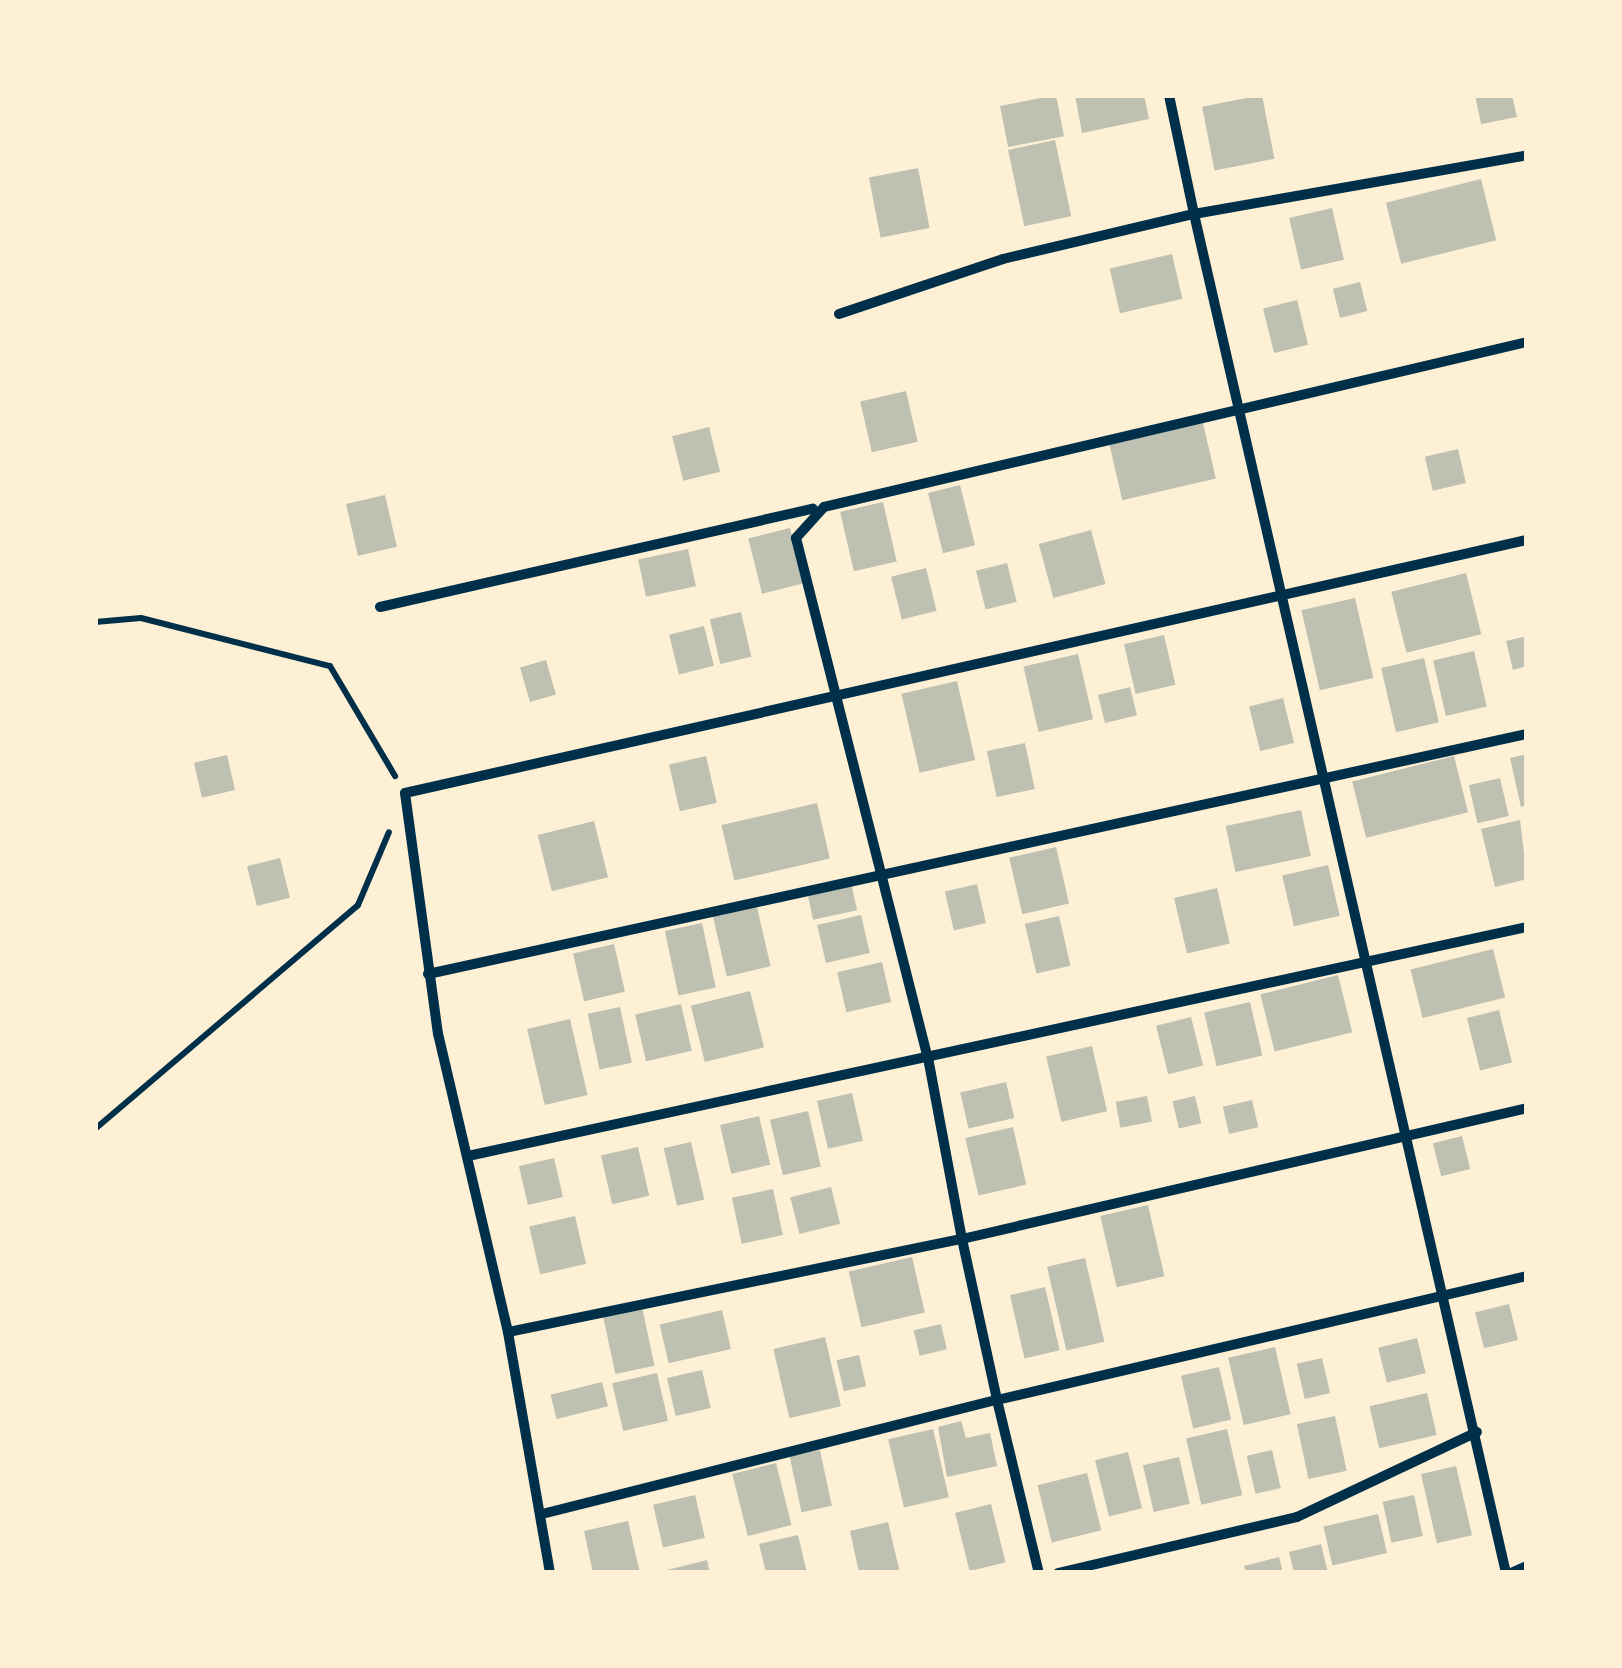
<!DOCTYPE html>
<style>
body{margin:0}
#map{position:relative;width:1622px;height:1668px;overflow:hidden;background:#fdf0d5;font-family:Montserrat,sans-serif}
div>[style]{position:absolute}
.building>*{inset:0;background:#bec0b2;transform-origin:0 0}
.path>*{height:6px;margin:-3px;padding:0 3px;transform-origin:3px;border-radius:3px;background:#003049}
.minor>*{height:10px;margin:-5px;padding:0 5px;transform-origin:5px;border-radius:5px;background:#003049}
span{translate:-50% -50%;white-space:nowrap;text-align:center;line-height:1.15;-webkit-text-stroke:9px #fdf0d5;paint-order:stroke}
.frame{position:absolute;inset:0;border:98px solid #fdf0d5;pointer-events:none}
</style>
<div id="map">
<div class="building">
<i style="left:1056px;top:95px;width:42px;height:57px;rotate:79deg"></i>
<i style="clip-path:polygon(1075px 95px,1144px 95px,1149px 119px,1082px 133px)"></i>
<i style="left:1262px;top:95px;width:65px;height:61px;rotate:79deg"></i>
<i style="clip-path:polygon(1475px 95px,1512px 95px,1517px 117px,1481px 124px)"></i>
<i style="left:1055px;top:140px;width:78px;height:48px;rotate:78deg"></i>
<i style="left:918px;top:168px;width:61px;height:50px;rotate:79deg"></i>
<i style="left:1481px;top:179px;width:63px;height:98px;rotate:76deg"></i>
<i style="left:1332px;top:208px;width:53px;height:44px;rotate:77deg"></i>
<i style="left:1172px;top:254px;width:46px;height:64px;rotate:77deg"></i>
<i style="left:1360px;top:282px;width:30px;height:28px;rotate:76deg"></i>
<i style="left:1297px;top:300px;width:46px;height:35px;rotate:76deg"></i>
<i style="left:906px;top:391px;width:52px;height:47px;rotate:77deg"></i>
<i style="left:1203px;top:423px;width:57px;height:96px;rotate:77deg"></i>
<i style="left:709px;top:427px;width:46px;height:38px;rotate:76deg"></i>
<i style="left:1458px;top:449px;width:35px;height:34px;rotate:77deg"></i>
<i style="left:960px;top:485px;width:62px;height:33px;rotate:76deg"></i>
<i style="left:385px;top:495px;width:53px;height:40px;rotate:77deg"></i>
<i style="left:883px;top:502px;width:61px;height:44px;rotate:77deg"></i>
<i style="left:790px;top:528px;width:57px;height:43px;rotate:76deg"></i>
<i style="left:1091px;top:530px;width:56px;height:54px;rotate:75deg"></i>
<i style="left:688px;top:549px;width:38px;height:51px;rotate:78deg"></i>
<i style="left:1007px;top:563px;width:40px;height:32px;rotate:76deg"></i>
<i style="left:926px;top:568px;width:44px;height:36px;rotate:76deg"></i>
<i style="left:1466px;top:573px;width:63px;height:77px;rotate:76deg"></i>
<i style="left:1355px;top:598px;width:82px;height:55px;rotate:77deg"></i>
<i style="left:741px;top:612px;width:46px;height:32px;rotate:77deg"></i>
<i style="left:704px;top:626px;width:41px;height:36px;rotate:76deg"></i>
<i style="left:1164px;top:635px;width:51px;height:41px;rotate:77deg"></i>
<i style="clip-path:polygon(1527px 636px,1527px 666px,1513px 670px,1506px 641px)"></i>
<i style="left:1474px;top:651px;width:57px;height:42px;rotate:77deg"></i>
<i style="left:1078px;top:654px;width:67px;height:56px;rotate:77deg"></i>
<i style="left:1424px;top:658px;width:66px;height:44px;rotate:77deg"></i>
<i style="left:546px;top:660px;width:36px;height:27px;rotate:74deg"></i>
<i style="left:957px;top:681px;width:81px;height:57px;rotate:77deg"></i>
<i style="left:1130px;top:687px;width:29px;height:33px;rotate:76deg"></i>
<i style="left:1283px;top:698px;width:46px;height:35px;rotate:76deg"></i>
<i style="left:1025px;top:743px;width:47px;height:39px;rotate:78deg"></i>
<i style="clip-path:polygon(1527px 754px,1527px 805px,1521px 807px,1510px 758px)"></i>
<i style="left:227px;top:755px;width:36px;height:34px;rotate:77deg"></i>
<i style="left:706px;top:756px;width:48px;height:38px;rotate:77deg"></i>
<i style="left:1454px;top:756px;width:58px;height:105px;rotate:76deg"></i>
<i style="left:1500px;top:778px;width:39px;height:32px;rotate:77deg"></i>
<i style="left:817px;top:803px;width:57px;height:98px;rotate:77deg"></i>
<i style="left:1301px;top:810px;width:47px;height:77px;rotate:78deg"></i>
<i style="clip-path:polygon(1520px 820px,1527px 879px,1495px 887px,1481px 829px)"></i>
<i style="left:594px;top:821px;width:58px;height:58px;rotate:76deg"></i>
<i style="left:1056px;top:847px;width:58px;height:48px;rotate:77deg"></i>
<i style="left:280px;top:858px;width:41px;height:34px;rotate:76deg"></i>
<i style="left:1328px;top:865px;width:52px;height:47px;rotate:77deg"></i>
<i style="left:851px;top:882px;width:29px;height:45px;rotate:78deg"></i>
<i style="left:977px;top:884px;width:40px;height:33px;rotate:77deg"></i>
<i style="left:1217px;top:888px;width:57px;height:44px;rotate:77deg"></i>
<i style="left:756px;top:903px;width:65px;height:45px;rotate:77deg"></i>
<i style="left:861px;top:915px;width:39px;height:45px;rotate:77deg"></i>
<i style="left:1059px;top:916px;width:51px;height:35px;rotate:77deg"></i>
<i style="left:702px;top:923px;width:66px;height:38px;rotate:78deg"></i>
<i style="left:614px;top:944px;width:49px;height:42px;rotate:77deg"></i>
<i style="left:1493px;top:949px;width:50px;height:85px;rotate:76deg"></i>
<i style="left:882px;top:962px;width:41px;height:46px;rotate:77deg"></i>
<i style="left:1338px;top:975px;width:59px;height:80px;rotate:76deg"></i>
<i style="left:750px;top:991px;width:58px;height:61px;rotate:76deg"></i>
<i style="left:1250px;top:1002px;width:55px;height:47px;rotate:77deg"></i>
<i style="left:681px;top:1004px;width:48px;height:47px;rotate:77deg"></i>
<i style="left:620px;top:1007px;width:57px;height:33px;rotate:78deg"></i>
<i style="left:1499px;top:1010px;width:54px;height:33px;rotate:76deg"></i>
<i style="left:1191px;top:1017px;width:50px;height:36px;rotate:76deg"></i>
<i style="left:570px;top:1019px;width:78px;height:44px;rotate:77deg"></i>
<i style="left:1092px;top:1046px;width:67px;height:47px;rotate:77deg"></i>
<i style="left:1006px;top:1082px;width:37px;height:47px;rotate:77deg"></i>
<i style="left:852px;top:1093px;width:49px;height:36px;rotate:77deg"></i>
<i style="left:1147px;top:1096px;width:26px;height:32px;rotate:79deg"></i>
<i style="left:1195px;top:1096px;width:28px;height:23px;rotate:77deg"></i>
<i style="left:1252px;top:1100px;width:28px;height:30px;rotate:77deg"></i>
<i style="left:808px;top:1111px;width:57px;height:39px;rotate:77deg"></i>
<i style="left:759px;top:1116px;width:50px;height:40px;rotate:77deg"></i>
<i style="left:1013px;top:1127px;width:59px;height:49px;rotate:77deg"></i>
<i style="left:1462px;top:1136px;width:34px;height:30px;rotate:76deg"></i>
<i style="left:691px;top:1142px;width:59px;height:28px;rotate:77deg"></i>
<i style="left:638px;top:1147px;width:50px;height:38px;rotate:77deg"></i>
<i style="left:554px;top:1158px;width:40px;height:36px;rotate:77deg"></i>
<i style="left:831px;top:1187px;width:38px;height:42px;rotate:76deg"></i>
<i style="left:773px;top:1189px;width:47px;height:42px;rotate:78deg"></i>
<i style="left:1148px;top:1205px;width:73px;height:49px;rotate:77deg"></i>
<i style="left:575px;top:1216px;width:49px;height:47px;rotate:77deg"></i>
<i style="left:912px;top:1257px;width:57px;height:65px;rotate:77deg"></i>
<i style="left:1085px;top:1258px;width:86px;height:39px;rotate:77deg"></i>
<i style="left:1045px;top:1287px;width:65px;height:36px;rotate:77deg"></i>
<i style="left:1509px;top:1304px;width:37px;height:35px;rotate:76deg"></i>
<i style="left:642px;top:1307px;width:60px;height:40px;rotate:78deg"></i>
<i style="left:722px;top:1310px;width:40px;height:64px;rotate:77deg"></i>
<i style="left:941px;top:1324px;width:26px;height:28px;rotate:77deg"></i>
<i style="left:825px;top:1337px;width:71px;height:53px;rotate:77deg"></i>
<i style="left:1417px;top:1338px;width:36px;height:40px;rotate:76deg"></i>
<i style="left:1275px;top:1347px;width:69px;height:48px;rotate:77deg"></i>
<i style="left:859px;top:1355px;width:32px;height:23px;rotate:77deg"></i>
<i style="left:1322px;top:1358px;width:36px;height:26px;rotate:77deg"></i>
<i style="left:1219px;top:1367px;width:54px;height:39px;rotate:77deg"></i>
<i style="left:702px;top:1370px;width:39px;height:36px;rotate:77deg"></i>
<i style="left:657px;top:1373px;width:49px;height:46px;rotate:77deg"></i>
<i style="left:602px;top:1382px;width:25px;height:53px;rotate:76deg"></i>
<i style="left:1427px;top:1393px;width:43px;height:59px;rotate:77deg"></i>
<i style="left:1335px;top:1416px;width:56px;height:39px;rotate:78deg"></i>
<i style="clip-path:polygon(961px 1421px,966px 1438px,990px 1433px,997px 1466px,947px 1477px,938px 1427px)"></i>
<i style="left:933px;top:1429px;width:70px;height:46px;rotate:77deg"></i>
<i style="left:1227px;top:1429px;width:68px;height:42px;rotate:77deg"></i>
<i style="left:820px;top:1450px;width:57px;height:31px;rotate:78deg"></i>
<i style="left:1272px;top:1450px;width:39px;height:26px;rotate:77deg"></i>
<i style="left:1128px;top:1452px;width:58px;height:34px;rotate:76deg"></i>
<i style="left:1179px;top:1457px;width:48px;height:37px;rotate:77deg"></i>
<i style="left:776px;top:1463px;width:64px;height:45px;rotate:76deg"></i>
<i style="left:1456px;top:1466px;width:71px;height:36px;rotate:77deg"></i>
<i style="left:1087px;top:1473px;width:59px;height:51px;rotate:76deg"></i>
<i style="left:695px;top:1495px;width:44px;height:43px;rotate:77deg"></i>
<i style="left:1414px;top:1495px;width:42px;height:32px;rotate:78deg"></i>
<i style="left:991px;top:1504px;width:60px;height:37px;rotate:76deg"></i>
<i style="left:1378px;top:1514px;width:40px;height:56px;rotate:77deg"></i>
<i style="clip-path:polygon(628px 1521px,640px 1573px,593px 1573px,584px 1531px)"></i>
<i style="clip-path:polygon(888px 1522px,900px 1573px,859px 1573px,850px 1531px)"></i>
<i style="clip-path:polygon(798px 1535px,807px 1573px,766px 1573px,759px 1544px)"></i>
<i style="clip-path:polygon(1321px 1544px,1328px 1573px,1294px 1573px,1289px 1552px)"></i>
<i style="clip-path:polygon(1279px 1557px,1283px 1573px,1246px 1573px,1244px 1566px)"></i>
<i style="clip-path:polygon(707px 1560px,710px 1573px,659px 1573px,659px 1572px)"></i>
</div>
<div class="path">
<i style="left:95px;top:622px;width:46px;rotate:-5deg"></i>
<i style="left:141px;top:618px;width:195px;rotate:14.3deg"></i>
<i style="left:330px;top:666px;width:128px;rotate:59.4deg"></i>
<i style="left:95px;top:1129px;width:345px;rotate:-40.4deg"></i>
<i style="left:358px;top:905px;width:79px;rotate:-67deg"></i>
</div>
<div class="minor">
<i style="left:839px;top:314px;width:173px;rotate:-18.5deg"></i>
<i style="left:1003px;top:259px;width:196px;rotate:-13.3deg"></i>
<i style="left:1194px;top:214px;width:122px;rotate:-101.9deg"></i>
<i style="left:1527px;top:342px;width:722px;rotate:166.79deg"></i>
<i style="left:824px;top:507px;width:42px;rotate:132.1deg"></i>
<i style="left:796px;top:538px;width:542px;rotate:75.78deg"></i>
<i style="left:929px;top:1063px;width:179px;rotate:79.4deg"></i>
<i style="left:962px;top:1239px;width:580px;rotate:-13.05deg"></i>
<i style="left:380px;top:607px;width:444px;rotate:-12.8deg"></i>
<i style="left:428px;top:974px;width:1125px;rotate:-12.32deg"></i>
<i style="left:468px;top:1156px;width:1083px;rotate:-12.2deg"></i>
<i style="left:508px;top:1332px;width:463px;rotate:-11.6deg"></i>
<i style="left:962px;top:1239px;width:165px;rotate:77.7deg"></i>
<i style="left:997px;top:1400px;width:544px;rotate:-13.17deg"></i>
<i style="left:542px;top:1514px;width:469px;rotate:-14.1deg"></i>
<i style="left:997px;top:1400px;width:178px;rotate:76.4deg"></i>
<i style="left:550px;top:1573px;width:245px;rotate:-99.9deg"></i>
<i style="left:508px;top:1332px;width:306px;rotate:-103.2deg"></i>
<i style="left:438px;top:1034px;width:243px;rotate:-97.8deg"></i>
<i style="left:405px;top:793px;width:1150px;rotate:-12.71deg"></i>
<i style="left:1058px;top:1573px;width:245px;rotate:-13.2deg"></i>
<i style="left:1297px;top:1517px;width:199px;rotate:-25.3deg"></i>
<i style="left:1506px;top:1573px;width:1394px;rotate:-102.93deg"></i>
<i style="left:1194px;top:214px;width:338px;rotate:-10deg"></i>
<i style="left:1511px;top:1573px;width:17px;rotate:-24deg"></i>
</div>
<div class="frame"></div>
</div>
